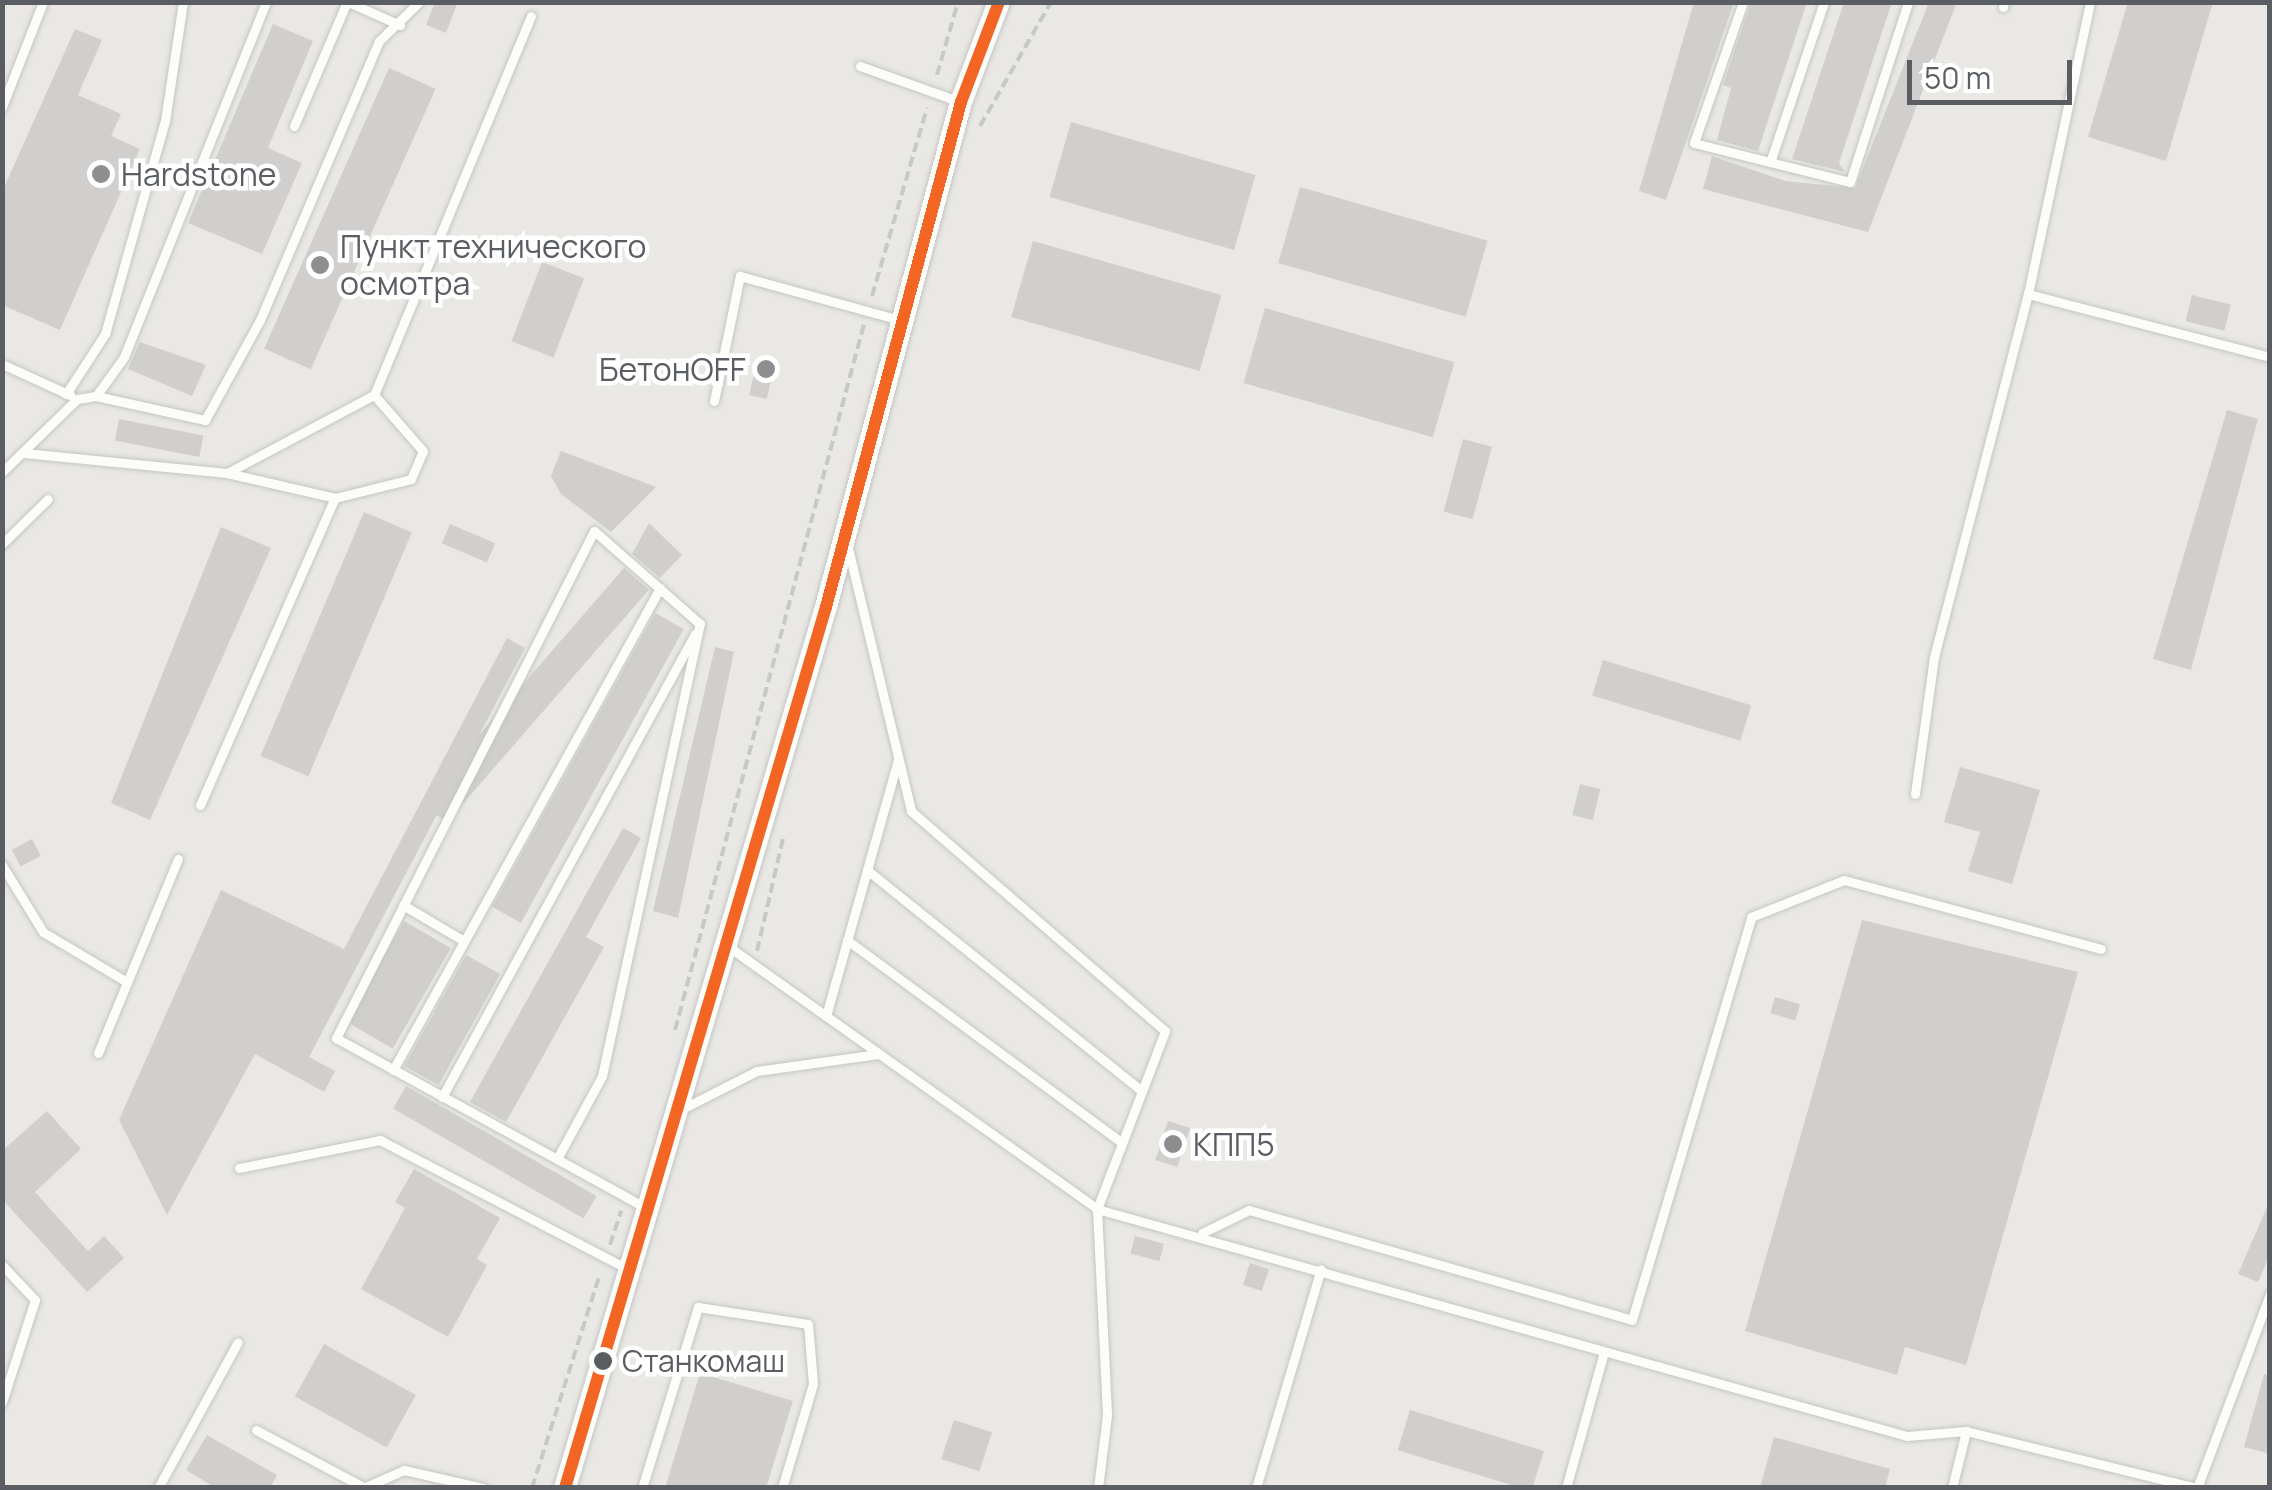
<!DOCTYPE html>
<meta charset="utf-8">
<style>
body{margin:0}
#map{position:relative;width:2272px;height:1490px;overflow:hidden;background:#e9e8e4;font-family:Manrope,sans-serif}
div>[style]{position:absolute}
.building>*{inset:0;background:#d0cfcd;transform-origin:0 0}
.path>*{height:4px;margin-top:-2px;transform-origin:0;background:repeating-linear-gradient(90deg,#c5c9c7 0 10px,transparent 0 15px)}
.roads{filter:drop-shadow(0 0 2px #c5c5c4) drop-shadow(0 0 2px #c5c5c4)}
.service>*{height:9px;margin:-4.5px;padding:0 4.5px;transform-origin:4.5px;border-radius:4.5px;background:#fcfcfb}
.tertiary>*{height:22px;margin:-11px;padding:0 11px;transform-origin:11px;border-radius:11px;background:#fcfcfb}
.bus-1>*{height:12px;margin:-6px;padding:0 6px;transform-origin:6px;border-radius:6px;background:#f26522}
.dots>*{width:28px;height:28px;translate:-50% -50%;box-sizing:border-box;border:5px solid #fff;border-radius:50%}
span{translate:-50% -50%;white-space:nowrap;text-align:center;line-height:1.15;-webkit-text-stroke:9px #fff;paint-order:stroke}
.bus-label{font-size:30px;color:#5a5e62}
.left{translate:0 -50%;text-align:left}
.poi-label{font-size:32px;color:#5a5e62}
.right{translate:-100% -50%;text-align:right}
.frame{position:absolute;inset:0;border:5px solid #5a5e62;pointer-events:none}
.scale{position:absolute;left:1907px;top:60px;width:165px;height:45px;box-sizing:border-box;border:5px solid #5a5e62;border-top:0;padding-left:12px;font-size:30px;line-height:35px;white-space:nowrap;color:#5a5e62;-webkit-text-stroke:8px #fff;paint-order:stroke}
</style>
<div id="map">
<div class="building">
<i style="clip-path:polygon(435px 2px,458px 2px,446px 33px,426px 25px)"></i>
<i style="clip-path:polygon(1694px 2px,1734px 2px,1666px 200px,1639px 191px)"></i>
<i style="clip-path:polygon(1751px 2px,1807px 2px,1758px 151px,1717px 140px,1731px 88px,1723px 85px)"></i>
<i style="clip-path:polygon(1844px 2px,1892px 2px,1839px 163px,1845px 172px,1792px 159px)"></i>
<i style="clip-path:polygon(1929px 2px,1957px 2px,1868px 232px,1703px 189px,1712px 156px,1785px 181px,1855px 188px)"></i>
<i style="clip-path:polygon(2128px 2px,2213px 2px,2166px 161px,2088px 137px)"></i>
<i style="clip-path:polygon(273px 24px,313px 41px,268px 148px,302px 163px,262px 254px,188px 223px)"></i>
<i style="clip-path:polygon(75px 29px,102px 40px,78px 95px,121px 114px,111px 136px,140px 149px,60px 330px,2px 305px,2px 192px)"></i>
<i style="left:389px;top:68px;width:51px;height:307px;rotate:24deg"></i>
<i style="left:1071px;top:122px;width:192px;height:78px;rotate:16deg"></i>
<i style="left:1300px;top:187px;width:195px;height:79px;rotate:16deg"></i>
<i style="left:1033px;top:241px;width:196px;height:79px;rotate:16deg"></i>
<i style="left:542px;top:262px;width:45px;height:85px;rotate:21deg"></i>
<i style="left:2192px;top:295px;width:40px;height:27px;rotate:14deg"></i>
<i style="left:1265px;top:308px;width:197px;height:78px;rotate:16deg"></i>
<i style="clip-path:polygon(140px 342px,206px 365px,192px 396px,128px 369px)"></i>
<i style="left:758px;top:357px;width:18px;height:39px;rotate:13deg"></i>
<i style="clip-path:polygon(2227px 410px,2258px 419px,2191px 670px,2153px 659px)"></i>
<i style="left:119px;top:419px;width:86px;height:22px;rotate:11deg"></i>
<i style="left:1463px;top:439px;width:30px;height:75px;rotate:15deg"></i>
<i style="clip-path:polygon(561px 451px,656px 487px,611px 532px,561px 494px,551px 476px)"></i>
<i style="left:364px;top:512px;width:52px;height:265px;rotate:23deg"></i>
<i style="clip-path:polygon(649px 523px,682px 555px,660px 578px,632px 554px)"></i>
<i style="left:450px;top:524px;width:49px;height:21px;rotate:23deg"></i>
<i style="clip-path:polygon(221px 527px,271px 548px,150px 820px,111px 803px)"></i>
<i style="left:624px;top:568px;width:33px;height:309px;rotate:41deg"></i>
<i style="left:655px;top:613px;width:33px;height:336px;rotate:29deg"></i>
<i style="clip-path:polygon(507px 638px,525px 648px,309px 1057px,335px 1071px,324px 1092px,255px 1054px,167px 1215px,119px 1120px,221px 890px,344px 949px)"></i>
<i style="clip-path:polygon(715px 647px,734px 652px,678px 918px,653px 911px)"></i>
<i style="left:1603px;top:660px;width:155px;height:37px;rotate:17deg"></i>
<i style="clip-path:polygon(1960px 767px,2040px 790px,2012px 884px,1968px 871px,1980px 832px,1944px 822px)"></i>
<i style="left:1580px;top:784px;width:21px;height:32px;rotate:14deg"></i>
<i style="clip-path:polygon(623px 828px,641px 838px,586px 937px,604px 947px,506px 1122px,470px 1102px)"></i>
<i style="left:32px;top:839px;width:19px;height:23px;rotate:62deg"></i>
<i style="clip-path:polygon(1862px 920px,2078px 972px,1966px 1365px,1905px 1347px,1897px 1375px,1745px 1331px)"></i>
<i style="left:404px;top:921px;width:54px;height:116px;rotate:30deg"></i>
<i style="left:466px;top:955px;width:39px;height:127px;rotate:29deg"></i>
<i style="left:1775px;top:997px;width:26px;height:17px;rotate:16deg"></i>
<i style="left:406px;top:1086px;width:220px;height:26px;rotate:30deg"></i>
<i style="clip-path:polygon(47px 1111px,81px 1149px,35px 1192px,88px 1251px,104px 1236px,124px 1258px,87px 1292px,2px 1199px,2px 1151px)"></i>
<i style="left:1168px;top:1121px;width:23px;height:41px;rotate:18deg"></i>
<i style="clip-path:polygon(414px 1169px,500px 1218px,477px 1259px,487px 1265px,448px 1337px,361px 1289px,405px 1208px,395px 1202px)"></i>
<i style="clip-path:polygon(2270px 1200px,2270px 1254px,2258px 1282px,2238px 1274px)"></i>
<i style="left:1135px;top:1236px;width:30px;height:18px;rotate:15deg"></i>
<i style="left:1250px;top:1263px;width:20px;height:23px;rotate:18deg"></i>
<i style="left:324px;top:1344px;width:105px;height:60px;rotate:29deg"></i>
<i style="clip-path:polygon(700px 1373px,793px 1401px,766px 1488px,665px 1488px)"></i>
<i style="clip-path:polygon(2264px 1374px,2270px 1375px,2270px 1454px,2244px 1447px)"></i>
<i style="left:1410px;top:1410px;width:140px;height:42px;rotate:17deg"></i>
<i style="left:954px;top:1420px;width:40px;height:41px;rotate:18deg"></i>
<i style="clip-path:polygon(207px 1435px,277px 1475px,270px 1488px,216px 1488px,186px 1470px)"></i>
<i style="clip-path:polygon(1774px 1437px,1890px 1469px,1885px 1488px,1760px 1488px)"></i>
</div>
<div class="path">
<i style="left:937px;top:75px;width:76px;rotate:-74deg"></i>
<i style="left:980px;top:126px;width:143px;rotate:-60.2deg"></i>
<i style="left:872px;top:296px;width:196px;rotate:-73.7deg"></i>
<i style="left:757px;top:951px;width:116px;rotate:-77deg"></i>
<i style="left:675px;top:1030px;width:731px;rotate:-75.01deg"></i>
<i style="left:610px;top:1245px;width:36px;rotate:-72deg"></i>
<i style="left:532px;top:1488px;width:225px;rotate:-72.4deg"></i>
</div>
<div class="roads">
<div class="service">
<i style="left:348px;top:2px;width:57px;rotate:23.9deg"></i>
<i style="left:1743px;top:2px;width:149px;rotate:109.2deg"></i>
<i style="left:1694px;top:143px;width:78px;rotate:14deg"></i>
<i style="left:1824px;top:2px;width:169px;rotate:108.6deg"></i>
<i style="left:1770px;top:162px;width:82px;rotate:14deg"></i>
<i style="left:1850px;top:182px;width:189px;rotate:-72.1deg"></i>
<i style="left:2003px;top:7px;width:5px;rotate:-79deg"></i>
<i style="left:860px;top:66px;width:104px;rotate:19.7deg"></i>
<i style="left:2px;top:107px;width:113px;rotate:-68.7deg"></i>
<i style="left:294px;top:126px;width:135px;rotate:-66.9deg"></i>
<i style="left:2028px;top:294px;width:250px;rotate:14.6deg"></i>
<i style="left:2px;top:364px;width:75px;rotate:24.5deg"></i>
<i style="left:66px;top:394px;width:72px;rotate:-57deg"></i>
<i style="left:105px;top:334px;width:221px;rotate:-74.3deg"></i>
<i style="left:165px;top:121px;width:120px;rotate:-81.4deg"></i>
<i style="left:96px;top:396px;width:112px;rotate:12.4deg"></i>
<i style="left:205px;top:420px;width:114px;rotate:-61.2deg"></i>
<i style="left:260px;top:320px;width:303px;rotate:-66.9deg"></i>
<i style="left:379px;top:41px;width:56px;rotate:-44.3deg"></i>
<i style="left:714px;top:401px;width:128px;rotate:-78.3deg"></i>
<i style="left:740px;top:276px;width:166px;rotate:15.4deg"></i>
<i style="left:24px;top:453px;width:204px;rotate:5.6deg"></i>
<i style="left:227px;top:473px;width:111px;rotate:13deg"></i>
<i style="left:335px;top:498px;width:78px;rotate:-14deg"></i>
<i style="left:411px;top:479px;width:30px;rotate:-67deg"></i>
<i style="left:423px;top:451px;width:74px;rotate:-131.2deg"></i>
<i style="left:374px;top:395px;width:410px;rotate:-67.5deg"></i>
<i style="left:2px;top:472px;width:105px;rotate:-44.2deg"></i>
<i style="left:77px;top:399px;width:19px;rotate:-9deg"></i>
<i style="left:96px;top:396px;width:48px;rotate:-54.3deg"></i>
<i style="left:124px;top:357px;width:382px;rotate:-68.2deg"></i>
<i style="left:227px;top:473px;width:166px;rotate:-28deg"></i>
<i style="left:2px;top:544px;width:64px;rotate:-44.4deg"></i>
<i style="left:848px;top:548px;width:270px;rotate:76.5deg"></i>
<i style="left:911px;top:811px;width:336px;rotate:40.9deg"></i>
<i style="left:1165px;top:1031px;width:191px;rotate:110.9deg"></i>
<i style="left:1097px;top:1209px;width:206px;rotate:87.2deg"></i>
<i style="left:1107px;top:1415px;width:74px;rotate:97deg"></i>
<i style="left:1915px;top:794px;width:138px;rotate:-82.1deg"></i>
<i style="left:1934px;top:657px;width:375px;rotate:-75.5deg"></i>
<i style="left:2028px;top:294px;width:299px;rotate:-78deg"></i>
<i style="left:200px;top:805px;width:335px;rotate:-66.3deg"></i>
<i style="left:2px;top:865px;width:79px;rotate:58.5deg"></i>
<i style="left:43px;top:932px;width:98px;rotate:30.8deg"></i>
<i style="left:867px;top:870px;width:353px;rotate:38.8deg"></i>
<i style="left:403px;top:905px;width:71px;rotate:30.5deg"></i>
<i style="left:847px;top:940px;width:342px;rotate:36.4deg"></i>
<i style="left:729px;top:947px;width:452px;rotate:35.4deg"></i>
<i style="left:1097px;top:1209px;width:841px;rotate:15.66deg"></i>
<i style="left:1907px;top:1436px;width:59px;rotate:-4.8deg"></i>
<i style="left:1966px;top:1431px;width:237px;rotate:13.9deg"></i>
<i style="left:826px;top:1016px;width:266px;rotate:-74.3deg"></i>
<i style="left:98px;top:1053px;width:210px;rotate:-67.6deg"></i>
<i style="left:393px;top:1070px;width:551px;rotate:-61.02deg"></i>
<i style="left:442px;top:1097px;width:528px;rotate:-61.35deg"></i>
<i style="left:680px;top:1110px;width:86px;rotate:-26.9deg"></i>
<i style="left:757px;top:1071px;width:122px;rotate:-8deg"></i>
<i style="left:557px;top:1159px;width:94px;rotate:-61.5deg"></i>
<i style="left:602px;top:1076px;width:463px;rotate:-77.8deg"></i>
<i style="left:700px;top:624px;width:141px;rotate:-138.7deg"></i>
<i style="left:594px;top:531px;width:569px;rotate:116.97deg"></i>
<i style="left:336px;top:1038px;width:331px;rotate:28.7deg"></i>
<i style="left:626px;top:1197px;width:23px;rotate:29deg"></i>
<i style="left:239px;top:1168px;width:144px;rotate:-11.2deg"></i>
<i style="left:380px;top:1140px;width:280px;rotate:27.5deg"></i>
<i style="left:1202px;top:1233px;width:52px;rotate:-26.1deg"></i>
<i style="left:1249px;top:1210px;width:398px;rotate:16deg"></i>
<i style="left:1632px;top:1320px;width:420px;rotate:-73.5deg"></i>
<i style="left:1751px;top:917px;width:100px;rotate:-21.7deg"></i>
<i style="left:1844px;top:880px;width:266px;rotate:15deg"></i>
<i style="left:2px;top:1265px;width:48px;rotate:46.7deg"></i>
<i style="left:35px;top:1300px;width:107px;rotate:107.9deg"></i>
<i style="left:256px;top:1430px;width:121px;rotate:28deg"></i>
<i style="left:158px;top:1488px;width:166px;rotate:-61.3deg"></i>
<i style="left:363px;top:1488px;width:45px;rotate:-23.7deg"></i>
<i style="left:404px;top:1470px;width:81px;rotate:12.8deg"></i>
<i style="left:642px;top:1488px;width:189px;rotate:-72.8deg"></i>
<i style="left:698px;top:1307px;width:111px;rotate:8.8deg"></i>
<i style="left:808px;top:1324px;width:60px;rotate:85.2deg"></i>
<i style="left:813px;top:1384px;width:109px;rotate:106.6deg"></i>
<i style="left:1256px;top:1488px;width:228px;rotate:-73.5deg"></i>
<i style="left:1566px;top:1488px;width:141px;rotate:-74.4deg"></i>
<i style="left:1952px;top:1488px;width:59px;rotate:-76.2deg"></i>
<i style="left:2197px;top:1488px;width:207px;rotate:-69.4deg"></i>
</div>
<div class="tertiary">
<i style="left:565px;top:1488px;width:919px;rotate:-73.5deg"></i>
<i style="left:826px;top:607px;width:523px;rotate:-75.03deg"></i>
<i style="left:961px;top:102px;width:107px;rotate:-69.2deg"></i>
</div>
</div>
<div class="bus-1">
<i style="left:565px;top:1488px;width:919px;rotate:-73.5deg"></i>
<i style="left:826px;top:607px;width:523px;rotate:-75.03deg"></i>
<i style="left:961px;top:102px;width:107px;rotate:-69.2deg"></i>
</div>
<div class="dots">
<i style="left:101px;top:174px;background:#8c8e90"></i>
<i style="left:320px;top:265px;background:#8c8e90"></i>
<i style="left:766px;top:369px;background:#8c8e90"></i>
<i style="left:1173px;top:1144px;background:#8c8e90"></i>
<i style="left:603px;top:1361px;background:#5a5e62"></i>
</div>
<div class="bus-label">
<span class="left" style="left:622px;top:1361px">Станкомаш</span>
</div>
<div class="poi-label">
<span class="left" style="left:121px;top:174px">Hardstone</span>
<span class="left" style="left:340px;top:265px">Пункт технического<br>осмотра</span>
<span class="right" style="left:746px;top:369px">БетонOFF</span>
<span class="left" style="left:1193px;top:1144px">КПП5</span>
</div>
<div class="frame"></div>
<div class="scale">50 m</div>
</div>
